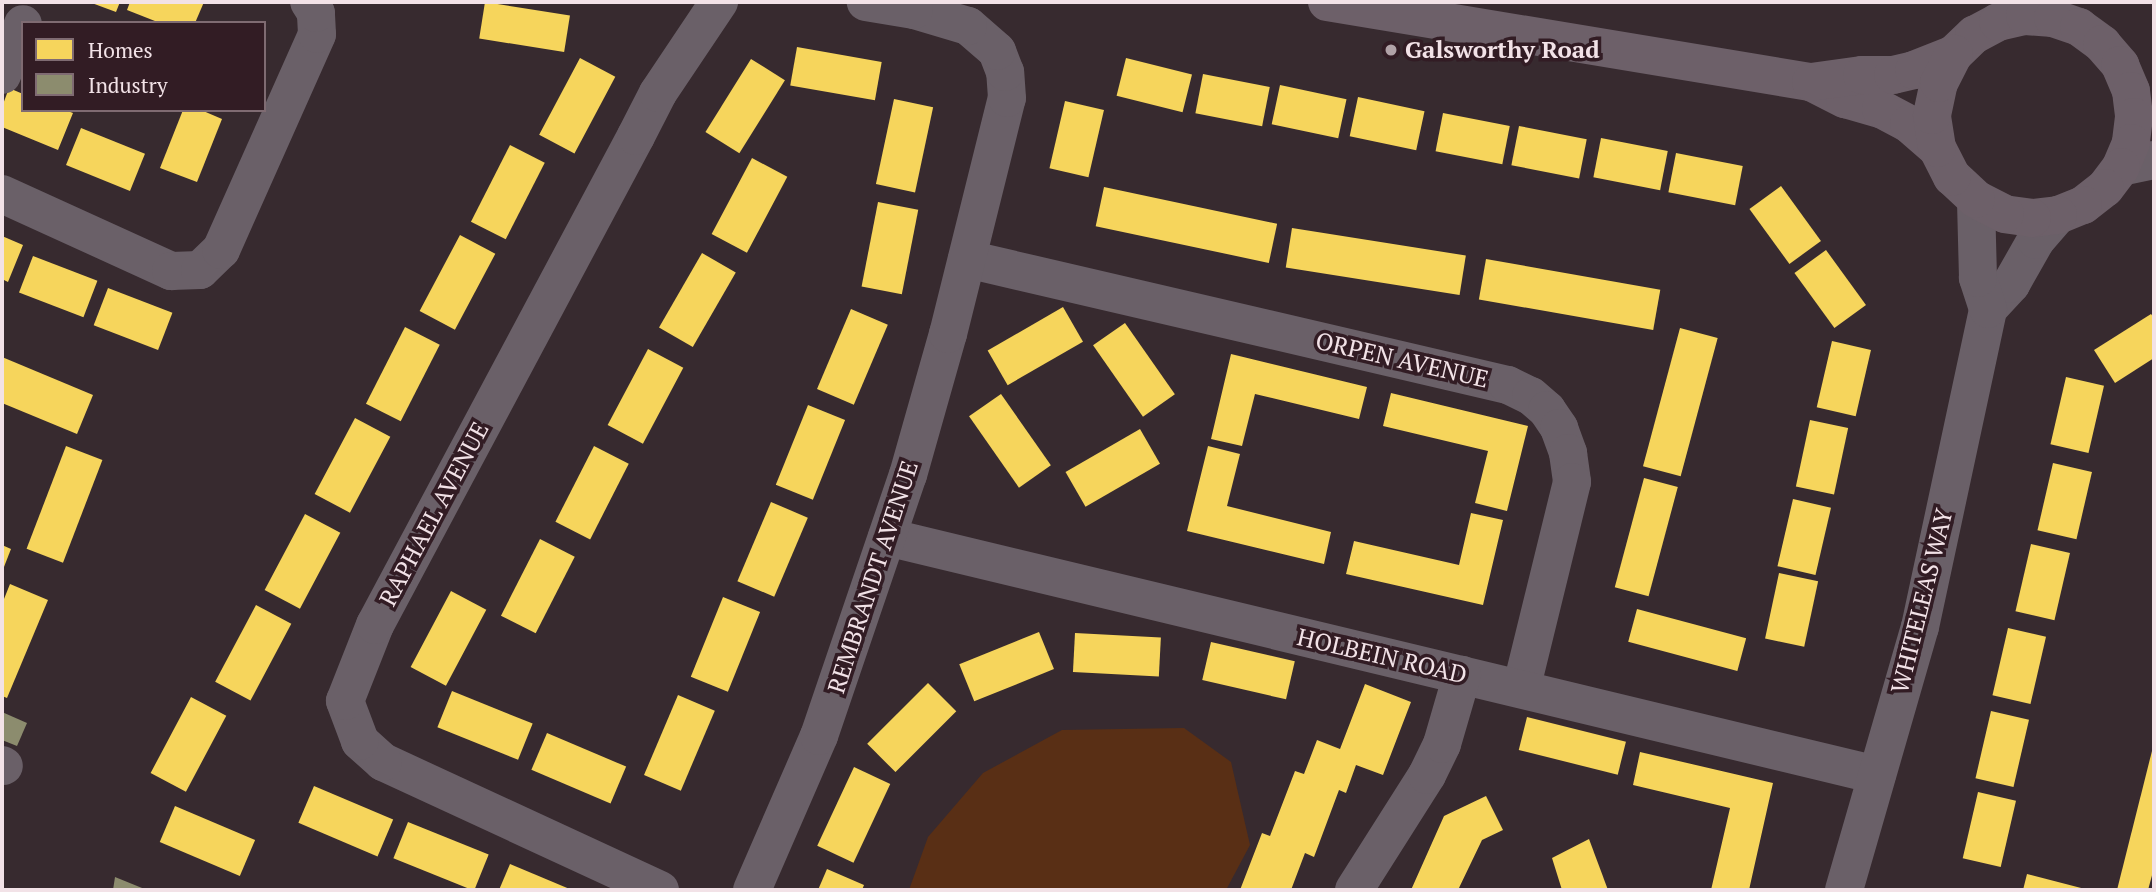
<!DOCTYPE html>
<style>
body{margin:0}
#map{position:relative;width:2156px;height:892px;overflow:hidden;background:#372a2f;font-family:"PT Serif",serif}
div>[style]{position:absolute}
.green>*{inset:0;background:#592f15}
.homes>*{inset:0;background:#f6d55c;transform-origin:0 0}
.industry>*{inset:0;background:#8c8c6e}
.minor>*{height:38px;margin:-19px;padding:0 19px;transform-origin:19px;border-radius:19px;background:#6a6068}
.major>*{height:38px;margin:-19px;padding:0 19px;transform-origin:19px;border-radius:19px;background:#6d6069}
.dots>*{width:19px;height:19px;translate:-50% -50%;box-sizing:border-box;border:4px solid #321c24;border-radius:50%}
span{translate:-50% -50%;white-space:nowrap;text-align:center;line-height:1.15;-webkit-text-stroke:7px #321c24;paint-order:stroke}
.poi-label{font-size:24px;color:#f2e2e7;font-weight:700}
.left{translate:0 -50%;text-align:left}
.street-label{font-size:24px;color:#f2e2e7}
.frame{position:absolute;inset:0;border:4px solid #f2e2e7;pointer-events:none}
.legend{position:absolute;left:21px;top:21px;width:245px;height:91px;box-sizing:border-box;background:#321c24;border:2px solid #7f6b72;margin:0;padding:9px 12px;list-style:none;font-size:21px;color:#f2e2e7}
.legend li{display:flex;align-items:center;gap:14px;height:35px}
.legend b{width:35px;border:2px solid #7f6b72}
</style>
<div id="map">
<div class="green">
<i style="clip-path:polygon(1184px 728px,1231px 762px,1250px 845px,1226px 890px,909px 890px,928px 837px,983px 773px,1062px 730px)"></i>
</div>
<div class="homes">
<i style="clip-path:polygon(89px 2px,120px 2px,116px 12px)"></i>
<i style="clip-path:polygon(130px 2px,204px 2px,195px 23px,160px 23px,127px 10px)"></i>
<i style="left:485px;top:2px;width:86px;height:37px;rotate:9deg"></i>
<i style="left:797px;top:47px;width:86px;height:39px;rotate:10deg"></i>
<i style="left:580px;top:58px;width:40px;height:87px;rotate:28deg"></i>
<i style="left:1126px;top:58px;width:68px;height:39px;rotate:14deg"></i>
<i style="left:751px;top:59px;width:40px;height:86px;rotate:32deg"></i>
<i style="left:1203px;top:74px;width:68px;height:40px;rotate:11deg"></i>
<i style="left:1280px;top:85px;width:68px;height:40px;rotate:12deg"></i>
<i style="clip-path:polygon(9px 88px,23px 94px,23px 110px,65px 110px,73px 113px,58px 150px,2px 127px,2px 107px)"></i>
<i style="left:1358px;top:97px;width:68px;height:40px;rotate:12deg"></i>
<i style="left:894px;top:99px;width:40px;height:87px;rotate:12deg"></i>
<i style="left:1065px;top:101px;width:40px;height:69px;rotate:13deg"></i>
<i style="clip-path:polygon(183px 110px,201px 110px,222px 119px,197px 182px,160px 168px)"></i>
<i style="left:1443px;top:113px;width:68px;height:39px;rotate:11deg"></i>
<i style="left:1519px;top:126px;width:69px;height:40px;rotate:11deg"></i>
<i style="left:81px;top:128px;width:69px;height:40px;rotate:22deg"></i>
<i style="left:1601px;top:138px;width:68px;height:40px;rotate:11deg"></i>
<i style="left:510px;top:145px;width:39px;height:86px;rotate:27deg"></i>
<i style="left:1676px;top:153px;width:68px;height:40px;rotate:11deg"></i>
<i style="left:752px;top:158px;width:40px;height:86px;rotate:28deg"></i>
<i style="left:1781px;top:186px;width:68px;height:39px;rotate:54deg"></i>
<i style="left:1104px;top:187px;width:177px;height:40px;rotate:12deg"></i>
<i style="left:878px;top:202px;width:41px;height:86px;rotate:11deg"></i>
<i style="left:1292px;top:228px;width:176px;height:40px;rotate:9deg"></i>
<i style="left:460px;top:235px;width:40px;height:86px;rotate:28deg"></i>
<i style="clip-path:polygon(2px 236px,23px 245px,8px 282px,2px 279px)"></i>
<i style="left:1826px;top:250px;width:68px;height:39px;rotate:54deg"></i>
<i style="left:702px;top:253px;width:39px;height:86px;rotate:30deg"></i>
<i style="left:33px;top:256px;width:69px;height:39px;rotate:21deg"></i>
<i style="left:1486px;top:259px;width:177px;height:41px;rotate:10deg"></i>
<i style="left:108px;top:288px;width:69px;height:40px;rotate:21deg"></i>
<i style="left:1063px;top:307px;width:40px;height:87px;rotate:60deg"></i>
<i style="left:851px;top:309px;width:40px;height:87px;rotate:23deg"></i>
<i style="clip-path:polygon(2151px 314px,2154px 318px,2154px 358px,2115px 383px,2094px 350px)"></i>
<i style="left:1125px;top:323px;width:87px;height:39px;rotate:55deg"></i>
<i style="left:405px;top:327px;width:39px;height:86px;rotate:27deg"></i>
<i style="left:1680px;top:328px;width:39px;height:143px;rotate:15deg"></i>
<i style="left:1832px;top:341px;width:40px;height:68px;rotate:13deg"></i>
<i style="left:648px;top:349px;width:40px;height:86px;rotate:28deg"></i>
<i style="clip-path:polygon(1231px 354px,1367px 387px,1359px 419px,1255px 394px,1242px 446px,1211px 439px)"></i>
<i style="clip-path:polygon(2px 357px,93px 395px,77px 434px,2px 403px)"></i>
<i style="left:2066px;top:377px;width:39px;height:69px;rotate:13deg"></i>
<i style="clip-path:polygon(1391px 393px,1528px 426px,1507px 511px,1475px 503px,1488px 451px,1383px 426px)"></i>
<i style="left:1001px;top:394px;width:87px;height:39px;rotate:55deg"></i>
<i style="left:808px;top:405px;width:40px;height:86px;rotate:22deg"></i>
<i style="left:355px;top:418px;width:40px;height:86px;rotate:28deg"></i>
<i style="left:1810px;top:420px;width:39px;height:68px;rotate:12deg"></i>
<i style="left:1140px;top:429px;width:40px;height:86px;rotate:60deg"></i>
<i style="left:66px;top:446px;width:39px;height:110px;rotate:21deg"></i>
<i style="left:594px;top:446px;width:39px;height:85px;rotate:27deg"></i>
<i style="clip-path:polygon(1208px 446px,1240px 454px,1227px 506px,1331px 532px,1324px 564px,1187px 531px)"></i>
<i style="left:2053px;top:463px;width:40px;height:69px;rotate:13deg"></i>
<i style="left:1644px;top:478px;width:35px;height:113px;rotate:15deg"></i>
<i style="left:1793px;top:499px;width:39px;height:69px;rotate:13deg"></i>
<i style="left:771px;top:502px;width:40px;height:86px;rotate:23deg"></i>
<i style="clip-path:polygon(1471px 513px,1503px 520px,1483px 605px,1346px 574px,1354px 541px,1459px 565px)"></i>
<i style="left:305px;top:514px;width:40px;height:86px;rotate:28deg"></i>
<i style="left:540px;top:539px;width:39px;height:86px;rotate:27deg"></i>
<i style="left:2031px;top:544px;width:40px;height:69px;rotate:13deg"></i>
<i style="clip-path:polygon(2px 545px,11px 549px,2px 572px)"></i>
<i style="left:1779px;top:573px;width:40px;height:67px;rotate:12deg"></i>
<i style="clip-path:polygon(10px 584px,48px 600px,7px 698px,2px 696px,2px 604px)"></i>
<i style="left:451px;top:591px;width:40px;height:86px;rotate:28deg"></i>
<i style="left:723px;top:597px;width:40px;height:86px;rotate:22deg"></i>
<i style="left:256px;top:605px;width:40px;height:87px;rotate:28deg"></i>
<i style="left:1637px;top:609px;width:113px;height:34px;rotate:15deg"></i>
<i style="left:2008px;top:628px;width:39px;height:69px;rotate:13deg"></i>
<i style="left:1039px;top:632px;width:40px;height:86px;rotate:68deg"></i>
<i style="left:1075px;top:633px;width:86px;height:39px;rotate:3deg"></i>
<i style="left:1211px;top:642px;width:86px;height:39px;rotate:13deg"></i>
<i style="left:928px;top:683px;width:40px;height:86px;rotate:45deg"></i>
<i style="clip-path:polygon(1365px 684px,1411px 702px,1383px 775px,1356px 765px,1346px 793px,1339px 790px,1314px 857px,1305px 853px,1291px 890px,1240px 890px,1262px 833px,1270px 836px,1295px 771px,1304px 774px,1317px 740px,1340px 749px)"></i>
<i style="left:452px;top:691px;width:87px;height:39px;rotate:22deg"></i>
<i style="left:678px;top:695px;width:40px;height:87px;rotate:23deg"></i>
<i style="left:191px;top:697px;width:40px;height:86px;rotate:28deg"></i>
<i style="left:1991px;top:711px;width:39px;height:69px;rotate:13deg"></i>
<i style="left:1527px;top:717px;width:102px;height:34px;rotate:14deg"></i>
<i style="left:547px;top:733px;width:86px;height:40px;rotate:23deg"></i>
<i style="clip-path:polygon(2154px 743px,2154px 868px,2148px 890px,2117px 890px)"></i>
<i style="clip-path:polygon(1640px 752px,1773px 783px,1749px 890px,1711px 890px,1730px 808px,1633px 785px)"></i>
<i style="left:854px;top:767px;width:40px;height:87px;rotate:25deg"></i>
<i style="left:314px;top:786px;width:86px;height:40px;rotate:23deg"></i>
<i style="left:1978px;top:792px;width:39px;height:68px;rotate:13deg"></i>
<i style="clip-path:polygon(1486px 796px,1503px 830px,1482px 840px,1458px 890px,1411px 890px,1444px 816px)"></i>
<i style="left:175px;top:806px;width:87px;height:39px;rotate:23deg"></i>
<i style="left:408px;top:822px;width:87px;height:39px;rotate:22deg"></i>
<i style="clip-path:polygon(1589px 839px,1608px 890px,1562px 890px,1552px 858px)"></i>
<i style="clip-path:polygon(510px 864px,572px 890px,499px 890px)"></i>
<i style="clip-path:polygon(827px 869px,864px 885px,862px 890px,818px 890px)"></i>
<i style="clip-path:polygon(2027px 874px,2085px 889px,2085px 890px,2023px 890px)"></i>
</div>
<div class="industry">
<i style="clip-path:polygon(2px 712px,27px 723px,17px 746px,2px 740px)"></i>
<i style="clip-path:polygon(115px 877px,147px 890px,113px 890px)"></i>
</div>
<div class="minor">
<i style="left:2px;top:75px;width:55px;rotate:-67.6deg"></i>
<i style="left:2121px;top:167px;width:34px;rotate:-12deg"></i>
<i style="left:2px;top:194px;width:186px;rotate:24.5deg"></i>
<i style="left:171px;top:271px;width:29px;rotate:-2deg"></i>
<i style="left:200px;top:270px;width:29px;rotate:-44deg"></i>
<i style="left:221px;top:250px;width:236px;rotate:-66deg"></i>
<i style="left:317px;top:34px;width:21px;rotate:-93deg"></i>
<i style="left:316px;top:13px;width:13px;rotate:-122deg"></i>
<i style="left:967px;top:259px;width:555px;rotate:13.11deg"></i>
<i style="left:1508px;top:385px;width:25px;rotate:26deg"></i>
<i style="left:1531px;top:396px;width:21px;rotate:41deg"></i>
<i style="left:1547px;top:410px;width:22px;rotate:56deg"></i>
<i style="left:1559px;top:428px;width:27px;rotate:70deg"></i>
<i style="left:1568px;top:453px;width:29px;rotate:82deg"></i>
<i style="left:1572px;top:482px;width:213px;rotate:103.8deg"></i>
<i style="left:1988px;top:309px;width:34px;rotate:-47deg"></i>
<i style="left:2011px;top:284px;width:51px;rotate:-60.4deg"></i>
<i style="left:2036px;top:240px;width:33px;rotate:-49deg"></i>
<i style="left:887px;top:537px;width:1018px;rotate:13.52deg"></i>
<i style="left:2px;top:765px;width:2px;rotate:27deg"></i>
<i style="left:660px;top:890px;width:305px;rotate:-155.2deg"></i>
<i style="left:383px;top:762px;width:31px;rotate:-138deg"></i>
<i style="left:360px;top:741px;width:43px;rotate:-110.6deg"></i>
<i style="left:345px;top:701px;width:82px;rotate:-68.5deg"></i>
<i style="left:375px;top:625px;width:554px;rotate:-61.91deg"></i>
<i style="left:636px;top:136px;width:48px;rotate:-62.9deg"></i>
<i style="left:658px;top:93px;width:110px;rotate:-56.2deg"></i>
<i style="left:752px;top:890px;width:168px;rotate:-66.5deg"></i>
<i style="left:819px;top:736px;width:276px;rotate:-71.2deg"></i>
<i style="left:908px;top:475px;width:147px;rotate:-74.2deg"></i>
<i style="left:948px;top:334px;width:243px;rotate:-76deg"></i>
<i style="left:1007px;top:98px;width:26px;rotate:-94deg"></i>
<i style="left:1005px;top:72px;width:22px;rotate:-111deg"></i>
<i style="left:997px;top:51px;width:38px;rotate:-139deg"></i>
<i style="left:968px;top:26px;width:56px;rotate:-163.5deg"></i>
<i style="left:914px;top:10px;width:49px;rotate:-170.5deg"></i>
<i style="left:1354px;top:890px;width:136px;rotate:-57.6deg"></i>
<i style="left:1427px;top:775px;width:34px;rotate:-64deg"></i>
<i style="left:1442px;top:744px;width:72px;rotate:-73.8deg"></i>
<i style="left:1844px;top:890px;width:274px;rotate:-73.9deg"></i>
<i style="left:1920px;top:627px;width:325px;rotate:-77.9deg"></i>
<i style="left:1988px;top:309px;width:33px;rotate:-108deg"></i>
<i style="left:1978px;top:278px;width:79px;rotate:-91.5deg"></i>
</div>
<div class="major">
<i style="left:1327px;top:2px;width:491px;rotate:9.4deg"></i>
<i style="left:1811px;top:82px;width:38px;rotate:27deg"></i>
<i style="left:1845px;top:99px;width:37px;rotate:16deg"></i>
<i style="left:1881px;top:109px;width:32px;rotate:28deg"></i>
<i style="left:1909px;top:124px;width:37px;rotate:41deg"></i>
<i style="left:1811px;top:82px;width:51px;rotate:-7.8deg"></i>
<i style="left:1862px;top:75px;width:31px"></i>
<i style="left:1893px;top:75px;width:22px;rotate:-13deg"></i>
<i style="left:1914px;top:70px;width:43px;rotate:-21.8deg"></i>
<i style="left:1954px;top:54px;width:28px;rotate:-44deg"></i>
<i style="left:1974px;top:35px;width:27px;rotate:-28deg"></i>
<i style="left:1998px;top:22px;width:28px;rotate:-13deg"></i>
<i style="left:2025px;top:16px;width:28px;rotate:4deg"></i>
<i style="left:2053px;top:18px;width:28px;rotate:19deg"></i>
<i style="left:2079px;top:27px;width:29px;rotate:36deg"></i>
<i style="left:2102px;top:44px;width:28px;rotate:49deg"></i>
<i style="left:2120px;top:65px;width:28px;rotate:67deg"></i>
<i style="left:2131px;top:91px;width:26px;rotate:83deg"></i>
<i style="left:2134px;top:117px;width:26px;rotate:97deg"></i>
<i style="left:2131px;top:143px;width:26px;rotate:113deg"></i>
<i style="left:2121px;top:167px;width:26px;rotate:127deg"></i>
<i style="left:2105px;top:188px;width:28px;rotate:142deg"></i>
<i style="left:2083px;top:205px;width:27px;rotate:158deg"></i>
<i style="left:2058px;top:215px;width:26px;rotate:173deg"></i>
<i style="left:2032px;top:218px;width:27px;rotate:-172deg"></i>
<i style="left:2005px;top:214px;width:33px;rotate:-153deg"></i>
<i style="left:1976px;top:199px;width:33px;rotate:-137deg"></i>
<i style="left:1952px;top:177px;width:33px;rotate:-117deg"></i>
<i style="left:1937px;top:148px;width:33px;rotate:-99deg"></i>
<i style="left:1932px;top:115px;width:33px;rotate:-78deg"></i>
<i style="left:1939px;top:83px;width:33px;rotate:-63deg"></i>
</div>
<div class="dots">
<i style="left:1391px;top:50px;background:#b1a2a7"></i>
</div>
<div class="poi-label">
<span class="left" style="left:1405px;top:50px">Galsworthy Road</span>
</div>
<div class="street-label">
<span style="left:1402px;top:360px;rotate:13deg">ORPEN AVENUE</span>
<span style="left:434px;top:514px;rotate:-62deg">RAPHAEL AVENUE</span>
<span style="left:873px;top:577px;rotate:-72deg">REMBRANDT AVENUE</span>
<span style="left:1922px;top:601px;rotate:-76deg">WHITELEAS WAY</span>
<span style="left:1382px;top:656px;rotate:13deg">HOLBEIN ROAD</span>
</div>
<div class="frame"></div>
<ul class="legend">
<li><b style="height:19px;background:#f6d55c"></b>Homes</li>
<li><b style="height:19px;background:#8c8c6e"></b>Industry</li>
</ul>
</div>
